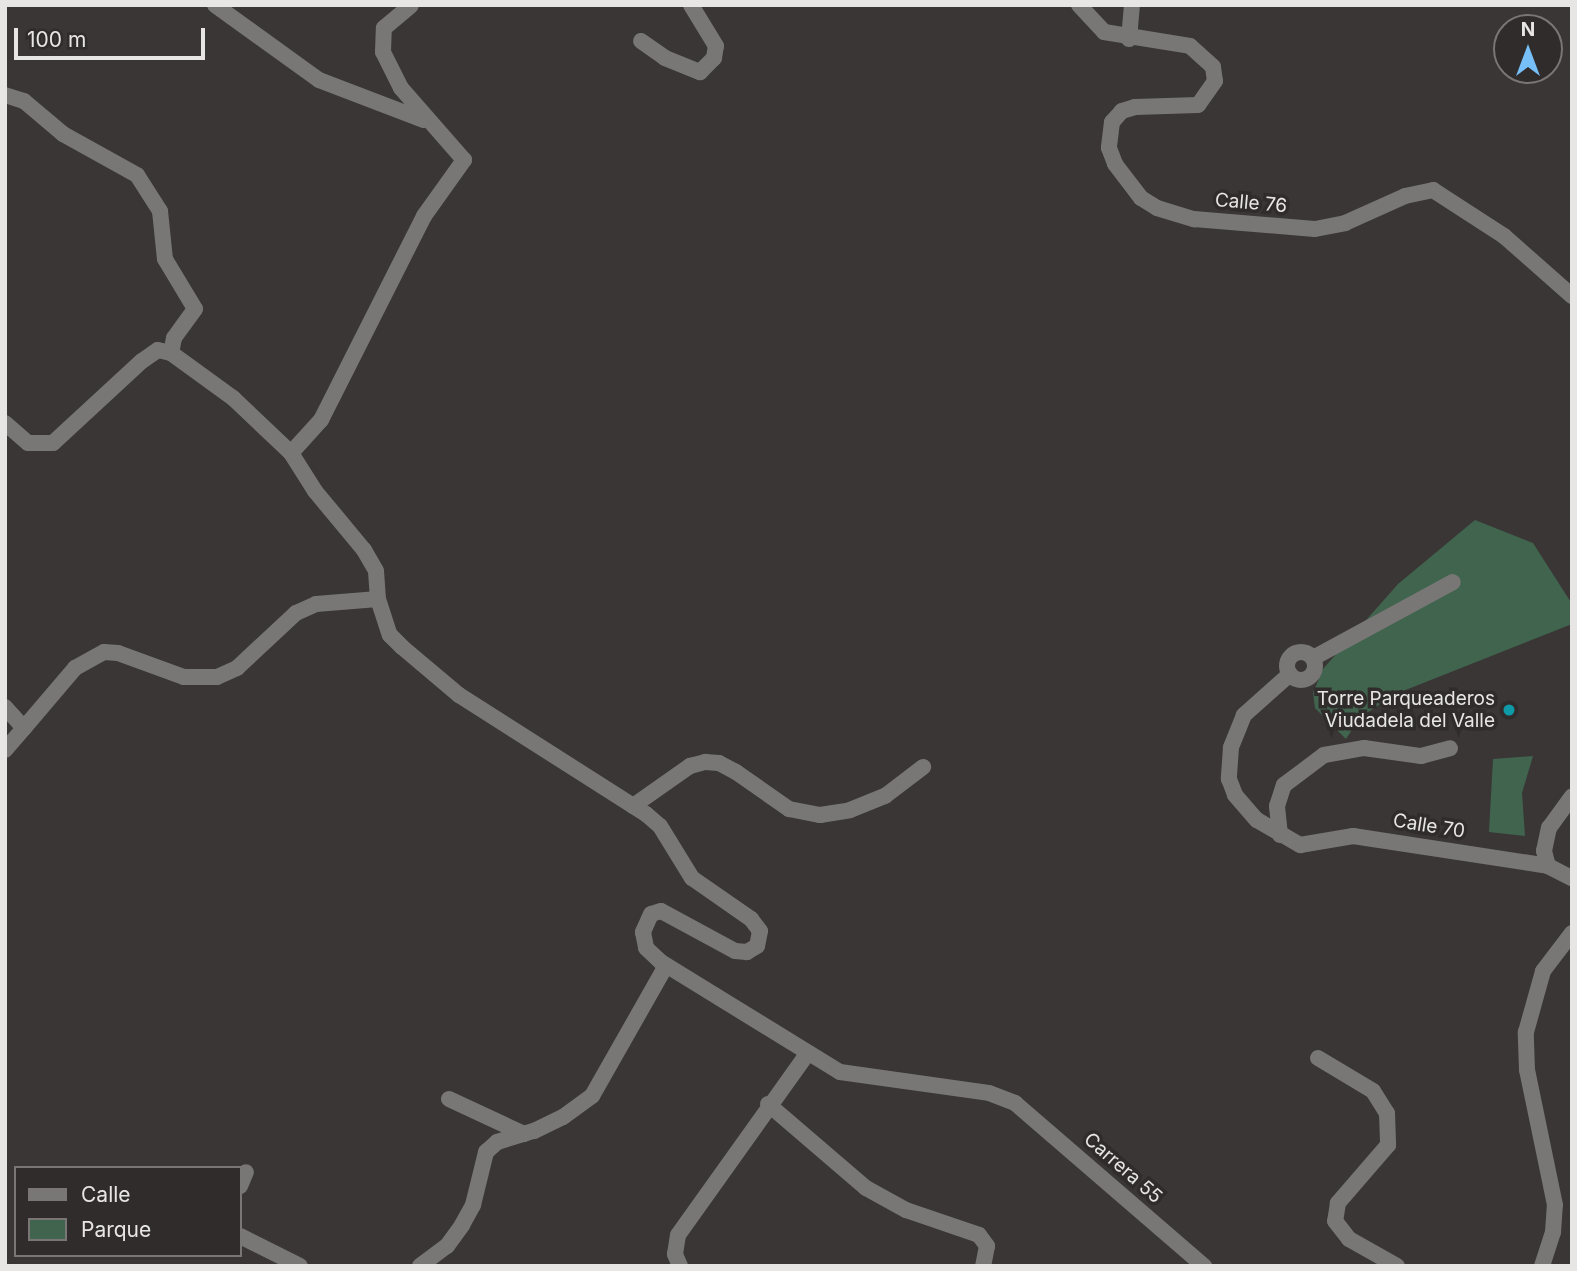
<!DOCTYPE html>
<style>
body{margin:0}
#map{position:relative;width:1577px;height:1271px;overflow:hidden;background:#393635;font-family:Inter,sans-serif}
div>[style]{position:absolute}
.green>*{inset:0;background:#41644e}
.minor>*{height:16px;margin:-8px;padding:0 8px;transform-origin:8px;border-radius:8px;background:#787776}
.minor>.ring{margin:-8px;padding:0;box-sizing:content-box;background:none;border:16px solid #787776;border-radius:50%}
.dots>*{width:19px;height:19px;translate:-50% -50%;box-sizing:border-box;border:4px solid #2f2c2b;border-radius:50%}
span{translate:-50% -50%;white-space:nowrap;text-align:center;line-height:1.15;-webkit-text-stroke:7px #2f2c2b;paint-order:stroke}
.street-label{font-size:19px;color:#e8e6e5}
.poi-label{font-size:19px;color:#e8e6e5}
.right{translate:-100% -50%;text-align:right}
.frame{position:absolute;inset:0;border:7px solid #e8e6e5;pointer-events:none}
.legend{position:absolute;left:14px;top:1166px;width:228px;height:91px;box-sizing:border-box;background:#2f2c2b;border:2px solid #797675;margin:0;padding:9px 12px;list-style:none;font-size:21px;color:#e8e6e5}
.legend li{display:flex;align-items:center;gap:14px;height:35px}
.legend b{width:35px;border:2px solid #797675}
.north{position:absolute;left:1493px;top:14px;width:70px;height:70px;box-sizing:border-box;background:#2f2c2b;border:2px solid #797675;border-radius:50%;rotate:0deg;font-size:19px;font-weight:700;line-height:28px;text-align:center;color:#e8e6e5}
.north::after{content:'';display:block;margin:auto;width:24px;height:32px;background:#77bff7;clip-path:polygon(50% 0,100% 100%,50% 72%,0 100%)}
.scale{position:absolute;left:14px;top:28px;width:191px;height:32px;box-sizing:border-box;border:4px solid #e8e6e5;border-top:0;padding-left:9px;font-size:21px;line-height:24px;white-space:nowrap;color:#e8e6e5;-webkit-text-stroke:5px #2f2c2b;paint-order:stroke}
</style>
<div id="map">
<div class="green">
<i style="clip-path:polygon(1475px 520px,1533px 543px,1572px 604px,1572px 624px,1398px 693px,1360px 717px,1346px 739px,1315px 708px,1313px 693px,1323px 669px,1398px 584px)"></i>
<i style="clip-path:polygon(1533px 756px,1522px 793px,1525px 836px,1489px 832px,1493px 759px)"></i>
</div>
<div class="minor">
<i style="left:215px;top:5px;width:128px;rotate:35.8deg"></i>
<i style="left:319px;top:80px;width:112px;rotate:20.9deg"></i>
<i style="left:1079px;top:5px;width:37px;rotate:47deg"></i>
<i style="left:1104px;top:32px;width:87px;rotate:9.2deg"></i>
<i style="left:1190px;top:46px;width:31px;rotate:42deg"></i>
<i style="left:1213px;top:67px;width:14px;rotate:82deg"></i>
<i style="left:1215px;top:81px;width:29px;rotate:125deg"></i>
<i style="left:1198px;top:105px;width:63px;rotate:178.2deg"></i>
<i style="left:1135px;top:107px;width:14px;rotate:163deg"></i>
<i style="left:1122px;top:111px;width:15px;rotate:132deg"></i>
<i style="left:1112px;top:122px;width:26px;rotate:97deg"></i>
<i style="left:1109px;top:148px;width:17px;rotate:69deg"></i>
<i style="left:1115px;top:164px;width:43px;rotate:52.6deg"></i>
<i style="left:1141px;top:198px;width:19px;rotate:32deg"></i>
<i style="left:1157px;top:208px;width:39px;rotate:17deg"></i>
<i style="left:1194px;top:219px;width:121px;rotate:4.7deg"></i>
<i style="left:1315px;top:229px;width:31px;rotate:-11deg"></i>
<i style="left:1345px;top:223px;width:66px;rotate:-24.2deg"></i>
<i style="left:1405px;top:196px;width:29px;rotate:-12deg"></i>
<i style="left:1433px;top:190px;width:85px;rotate:32.9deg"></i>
<i style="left:1504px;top:236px;width:91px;rotate:41.4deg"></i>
<i style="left:1129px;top:39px;width:34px;rotate:-85deg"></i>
<i style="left:641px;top:41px;width:29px;rotate:35deg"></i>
<i style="left:665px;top:58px;width:38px;rotate:22deg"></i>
<i style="left:700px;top:72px;width:20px;rotate:-45deg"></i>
<i style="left:714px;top:58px;width:12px;rotate:-81deg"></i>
<i style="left:716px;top:46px;width:48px;rotate:-121.4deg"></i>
<i style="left:5px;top:95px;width:20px;rotate:18deg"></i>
<i style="left:24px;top:101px;width:51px;rotate:40.2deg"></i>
<i style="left:63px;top:134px;width:85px;rotate:29deg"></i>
<i style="left:137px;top:175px;width:43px;rotate:57.4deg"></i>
<i style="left:160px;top:211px;width:48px;rotate:84.1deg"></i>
<i style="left:165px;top:259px;width:58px;rotate:59deg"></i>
<i style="left:195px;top:309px;width:36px;rotate:126deg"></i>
<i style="left:174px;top:338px;width:15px;rotate:101deg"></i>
<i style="left:5px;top:423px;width:30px;rotate:41deg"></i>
<i style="left:28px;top:443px;width:25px"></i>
<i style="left:53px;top:443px;width:121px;rotate:-42.7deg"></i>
<i style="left:142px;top:361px;width:19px;rotate:-35deg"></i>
<i style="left:158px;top:350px;width:13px;rotate:13deg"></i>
<i style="left:171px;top:353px;width:77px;rotate:36deg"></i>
<i style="left:233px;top:398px;width:80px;rotate:43.5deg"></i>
<i style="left:291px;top:453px;width:45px;rotate:57.7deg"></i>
<i style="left:315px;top:491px;width:77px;rotate:50.3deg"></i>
<i style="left:364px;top:550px;width:24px;rotate:60deg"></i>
<i style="left:376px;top:571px;width:28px;rotate:86deg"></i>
<i style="left:291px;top:453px;width:45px;rotate:-47.7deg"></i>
<i style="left:321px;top:420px;width:229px;rotate:-63.2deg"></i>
<i style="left:424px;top:216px;width:69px;rotate:-54.5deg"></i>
<i style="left:464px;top:160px;width:96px;rotate:-131.2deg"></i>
<i style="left:401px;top:88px;width:40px;rotate:-116.6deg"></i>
<i style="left:383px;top:52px;width:24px;rotate:-88deg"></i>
<i style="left:384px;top:28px;width:35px;rotate:-40deg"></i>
<i class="ring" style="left:1287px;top:652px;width:12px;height:12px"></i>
<i style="left:1313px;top:658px;width:159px;rotate:-28.5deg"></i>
<i style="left:1290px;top:674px;width:62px;rotate:138.3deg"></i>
<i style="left:1244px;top:715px;width:35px;rotate:112deg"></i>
<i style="left:1231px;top:747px;width:32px;rotate:94deg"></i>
<i style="left:1229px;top:779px;width:17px;rotate:69deg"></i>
<i style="left:1235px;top:795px;width:33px;rotate:49deg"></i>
<i style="left:1257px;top:820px;width:50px;rotate:30.2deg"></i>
<i style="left:1300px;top:845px;width:54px;rotate:-9.6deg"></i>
<i style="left:1353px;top:836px;width:197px;rotate:8.7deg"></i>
<i style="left:1548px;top:866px;width:27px;rotate:27deg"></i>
<i style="left:5px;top:707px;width:28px;rotate:48deg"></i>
<i style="left:24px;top:728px;width:79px;rotate:-49.6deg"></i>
<i style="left:75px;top:668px;width:33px;rotate:-29deg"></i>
<i style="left:104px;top:652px;width:14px;rotate:4deg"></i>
<i style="left:118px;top:653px;width:70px;rotate:20deg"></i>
<i style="left:184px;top:677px;width:33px"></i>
<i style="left:217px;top:677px;width:22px;rotate:-24deg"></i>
<i style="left:237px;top:668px;width:81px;rotate:-43deg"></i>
<i style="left:296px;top:613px;width:22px;rotate:-24deg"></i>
<i style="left:316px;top:604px;width:62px;rotate:-4.6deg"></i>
<i style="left:378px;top:599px;width:38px;rotate:72deg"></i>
<i style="left:390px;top:635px;width:17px;rotate:45deg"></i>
<i style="left:402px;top:647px;width:75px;rotate:40.1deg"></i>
<i style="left:459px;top:695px;width:222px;rotate:32.5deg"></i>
<i style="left:646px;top:814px;width:18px;rotate:41deg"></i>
<i style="left:660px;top:826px;width:61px;rotate:58.4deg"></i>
<i style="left:692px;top:878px;width:72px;rotate:34.8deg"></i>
<i style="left:751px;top:919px;width:15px;rotate:53deg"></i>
<i style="left:760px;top:931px;width:15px;rotate:101deg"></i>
<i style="left:757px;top:946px;width:12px;rotate:149deg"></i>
<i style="left:747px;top:952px;width:12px;rotate:-175deg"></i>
<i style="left:735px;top:951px;width:84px;rotate:-151.6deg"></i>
<i style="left:661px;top:911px;width:10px;rotate:163deg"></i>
<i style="left:651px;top:914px;width:20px;rotate:114deg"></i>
<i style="left:643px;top:932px;width:16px;rotate:79deg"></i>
<i style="left:646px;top:948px;width:21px;rotate:43deg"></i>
<i style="left:661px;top:962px;width:210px;rotate:31.6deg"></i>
<i style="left:840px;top:1072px;width:150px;rotate:8deg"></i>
<i style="left:989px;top:1093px;width:28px;rotate:21deg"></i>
<i style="left:1015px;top:1103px;width:250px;rotate:40.8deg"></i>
<i style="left:5px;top:750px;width:29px;rotate:-49deg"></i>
<i style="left:633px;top:806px;width:70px;rotate:-35.1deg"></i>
<i style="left:690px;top:766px;width:16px;rotate:-15deg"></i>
<i style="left:705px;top:762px;width:14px;rotate:4deg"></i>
<i style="left:719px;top:763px;width:19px;rotate:28deg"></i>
<i style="left:736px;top:772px;width:65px;rotate:34.9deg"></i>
<i style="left:789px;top:809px;width:32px;rotate:11deg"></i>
<i style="left:820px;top:815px;width:30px;rotate:-9deg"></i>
<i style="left:850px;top:810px;width:38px;rotate:-22deg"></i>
<i style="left:885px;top:796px;width:48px;rotate:-37.3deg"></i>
<i style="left:1280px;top:835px;width:29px;rotate:-96deg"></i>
<i style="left:1277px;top:806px;width:22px;rotate:-72deg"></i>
<i style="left:1284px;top:785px;width:50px;rotate:-36.9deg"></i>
<i style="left:1324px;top:755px;width:41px;rotate:-9.9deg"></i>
<i style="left:1364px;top:748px;width:58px;rotate:8deg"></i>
<i style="left:1421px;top:756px;width:30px;rotate:-15deg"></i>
<i style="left:1548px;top:866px;width:16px;rotate:-105deg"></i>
<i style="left:1544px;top:851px;width:24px;rotate:-78deg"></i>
<i style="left:1549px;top:828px;width:39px;rotate:-54deg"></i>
<i style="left:1318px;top:1058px;width:64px;rotate:31deg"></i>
<i style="left:1373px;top:1091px;width:26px;rotate:58deg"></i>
<i style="left:1387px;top:1113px;width:32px;rotate:88deg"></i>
<i style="left:1388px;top:1145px;width:77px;rotate:130.8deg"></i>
<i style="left:1338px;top:1203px;width:18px;rotate:99deg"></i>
<i style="left:1335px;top:1221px;width:23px;rotate:52deg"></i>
<i style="left:1349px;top:1239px;width:55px;rotate:29.4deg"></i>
<i style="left:449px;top:1099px;width:83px;rotate:25deg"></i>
<i style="left:768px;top:1104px;width:129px;rotate:40.6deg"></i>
<i style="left:866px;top:1188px;width:46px;rotate:28.8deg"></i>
<i style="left:906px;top:1210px;width:77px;rotate:18.9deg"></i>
<i style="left:979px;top:1235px;width:14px;rotate:54deg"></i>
<i style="left:987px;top:1246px;width:20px;rotate:101deg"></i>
<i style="left:240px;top:1186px;width:15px;rotate:-67deg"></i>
<i style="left:240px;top:1236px;width:67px;rotate:26.6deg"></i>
<i style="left:420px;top:1266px;width:34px;rotate:-37deg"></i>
<i style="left:447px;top:1246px;width:26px;rotate:-54deg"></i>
<i style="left:462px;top:1225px;width:23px;rotate:-61deg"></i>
<i style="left:473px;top:1205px;width:55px;rotate:-76.2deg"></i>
<i style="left:486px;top:1152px;width:15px;rotate:-42deg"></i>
<i style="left:497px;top:1142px;width:39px;rotate:-17deg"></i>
<i style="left:534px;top:1131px;width:32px;rotate:-26deg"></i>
<i style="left:563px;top:1117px;width:36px;rotate:-36deg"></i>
<i style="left:592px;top:1096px;width:150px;rotate:-60.4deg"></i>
<i style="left:680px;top:1266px;width:13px;rotate:-113deg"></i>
<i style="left:675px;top:1254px;width:19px;rotate:-81deg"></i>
<i style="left:678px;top:1235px;width:222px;rotate:-54.5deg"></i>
<i style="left:1542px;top:1266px;width:36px;rotate:-72deg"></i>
<i style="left:1553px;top:1232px;width:27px;rotate:-86deg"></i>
<i style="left:1555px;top:1205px;width:138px;rotate:-101.7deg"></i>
<i style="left:1527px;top:1070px;width:38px;rotate:-92deg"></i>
<i style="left:1526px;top:1032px;width:63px;rotate:-74.4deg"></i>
<i style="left:1543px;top:971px;width:48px;rotate:-52.7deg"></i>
</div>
<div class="dots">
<i style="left:1509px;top:710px;background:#0f9aa8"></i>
</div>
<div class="street-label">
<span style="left:1251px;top:203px;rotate:5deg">Calle 76</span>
<span style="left:1429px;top:826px;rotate:9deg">Calle 70</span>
<span style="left:1123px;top:1168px;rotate:41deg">Carrera 55</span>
</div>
<div class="poi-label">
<span class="right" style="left:1495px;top:710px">Torre Parqueaderos<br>Viudadela del Valle</span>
</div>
<div class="frame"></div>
<ul class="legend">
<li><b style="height:9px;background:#787776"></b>Calle</li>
<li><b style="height:19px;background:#41644e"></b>Parque</li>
</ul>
<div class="north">N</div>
<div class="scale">100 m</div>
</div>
